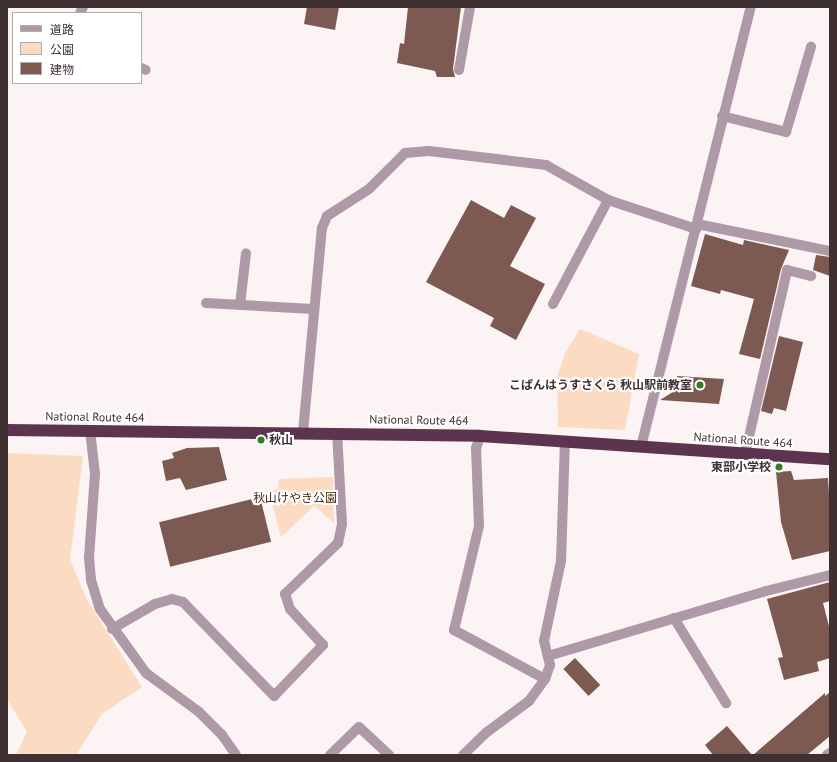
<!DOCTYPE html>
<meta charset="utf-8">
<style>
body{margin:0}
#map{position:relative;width:837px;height:762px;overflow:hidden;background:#fbf3f4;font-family:"PT Sans","Noto Sans JP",sans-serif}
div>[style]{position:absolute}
.green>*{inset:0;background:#fbdbc1}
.building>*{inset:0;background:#7c5a52;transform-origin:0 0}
.minor>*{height:10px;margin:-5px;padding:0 5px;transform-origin:5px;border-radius:5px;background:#ae99a7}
.highway>*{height:12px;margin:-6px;padding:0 6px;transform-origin:6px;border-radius:6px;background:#5c344f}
.dots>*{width:11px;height:11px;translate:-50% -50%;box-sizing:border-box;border:2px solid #fff;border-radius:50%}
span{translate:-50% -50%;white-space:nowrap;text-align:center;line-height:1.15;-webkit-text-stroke:4px #fff;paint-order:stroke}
.poi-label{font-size:12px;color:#3f3032;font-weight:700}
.right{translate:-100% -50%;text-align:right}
.left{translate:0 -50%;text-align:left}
.street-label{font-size:12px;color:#3f3032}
.park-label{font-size:12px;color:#46280d}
.frame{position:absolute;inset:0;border:8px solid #3f3032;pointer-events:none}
.legend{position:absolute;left:12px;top:12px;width:130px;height:72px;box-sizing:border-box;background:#fff;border:1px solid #b2acad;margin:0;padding:5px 7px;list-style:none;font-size:12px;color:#3f3032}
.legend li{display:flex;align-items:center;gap:8px;height:20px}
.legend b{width:20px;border:1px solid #b2acad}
</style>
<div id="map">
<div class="green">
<i style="clip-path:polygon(580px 329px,639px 354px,625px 430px,558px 427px,557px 377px,565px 353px)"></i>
<i style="clip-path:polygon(7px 453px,83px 456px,70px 560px,87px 600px,142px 687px,102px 714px,76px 755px,16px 755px,27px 732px,7px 699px)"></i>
<i style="clip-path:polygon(333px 477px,334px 523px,314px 506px,281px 537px,269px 492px,278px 489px,279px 479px)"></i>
</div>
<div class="building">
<i style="clip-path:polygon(307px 7px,339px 7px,335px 30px,304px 24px)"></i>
<i style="clip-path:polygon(408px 7px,461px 7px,453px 69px,455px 77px,437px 77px,435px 71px,397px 63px,400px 43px,404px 44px)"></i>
<i style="clip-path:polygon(471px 200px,504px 218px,511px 205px,536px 218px,510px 266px,545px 284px,516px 340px,490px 326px,494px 318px,426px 282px)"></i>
<i style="clip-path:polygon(705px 234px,743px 245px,744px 240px,789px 250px,781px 269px,760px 359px,739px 354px,754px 299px,721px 290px,720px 294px,691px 286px)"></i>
<i style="clip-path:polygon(816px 255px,830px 257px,830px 276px,813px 270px)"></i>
<i style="clip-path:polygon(779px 336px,803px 342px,786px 411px,774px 408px,772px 414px,761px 411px)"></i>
<i style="clip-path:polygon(677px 376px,724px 379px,719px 404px,660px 400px,676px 390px)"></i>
<i style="clip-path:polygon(219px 447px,227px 480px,186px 490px,180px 478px,166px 481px,162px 461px,174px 458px,172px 453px,187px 448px)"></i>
<i style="clip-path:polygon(791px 471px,794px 480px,828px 478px,830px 508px,830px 551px,792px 560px,781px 522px,776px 472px)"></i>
<i style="left:260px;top:497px;width:46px;height:104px;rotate:76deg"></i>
<i style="clip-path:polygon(830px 582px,830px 601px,823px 603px,830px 630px,830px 658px,817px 662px,819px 671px,784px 680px,778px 658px,783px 657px,767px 599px)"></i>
<i style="left:575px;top:658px;width:37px;height:16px;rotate:47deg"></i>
<i style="clip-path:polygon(830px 692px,830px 736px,807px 755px,753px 755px,825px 693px,825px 696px)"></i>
<i style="clip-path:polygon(727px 726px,752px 755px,713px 755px,705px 745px)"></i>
</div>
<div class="minor">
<i style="left:80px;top:13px;width:7px;rotate:-63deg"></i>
<i style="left:141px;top:68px;width:5px;rotate:22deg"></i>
<i style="left:459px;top:70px;width:64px;rotate:-80.1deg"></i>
<i style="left:722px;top:116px;width:66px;rotate:14deg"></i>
<i style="left:786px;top:132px;width:89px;rotate:-73.6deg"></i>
<i style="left:697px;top:224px;width:136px;rotate:11.5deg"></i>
<i style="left:206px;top:303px;width:107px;rotate:3.2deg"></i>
<i style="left:553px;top:304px;width:118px;rotate:-62.1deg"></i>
<i style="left:240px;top:305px;width:52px;rotate:-83.4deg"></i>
<i style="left:90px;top:430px;width:44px;rotate:83.5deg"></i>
<i style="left:95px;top:474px;width:83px;rotate:94.1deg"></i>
<i style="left:89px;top:557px;width:23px;rotate:85deg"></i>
<i style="left:91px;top:580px;width:30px;rotate:73deg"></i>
<i style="left:100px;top:609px;width:79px;rotate:54.3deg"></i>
<i style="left:146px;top:673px;width:66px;rotate:36.3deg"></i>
<i style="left:199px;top:712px;width:33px;rotate:45deg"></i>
<i style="left:222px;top:735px;width:24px;rotate:55deg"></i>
<i style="left:303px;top:432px;width:205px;rotate:-84.7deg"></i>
<i style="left:322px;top:228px;width:13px;rotate:-67deg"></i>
<i style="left:327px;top:216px;width:50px;rotate:-32.7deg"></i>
<i style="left:369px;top:189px;width:51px;rotate:-45deg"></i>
<i style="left:405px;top:153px;width:24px;rotate:-5deg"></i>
<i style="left:429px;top:151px;width:118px;rotate:6.8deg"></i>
<i style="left:546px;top:165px;width:71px;rotate:29.4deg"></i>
<i style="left:608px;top:200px;width:93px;rotate:18.2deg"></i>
<i style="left:480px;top:436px;width:13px;rotate:108deg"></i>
<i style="left:476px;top:448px;width:78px;rotate:87.8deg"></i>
<i style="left:479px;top:526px;width:107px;rotate:103.5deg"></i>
<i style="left:454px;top:630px;width:103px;rotate:28.3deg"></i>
<i style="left:641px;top:447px;width:454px;rotate:-76deg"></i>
<i style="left:745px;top:454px;width:189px;rotate:-77.1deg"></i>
<i style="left:787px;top:270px;width:25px;rotate:14deg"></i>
<i style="left:674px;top:618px;width:100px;rotate:58.5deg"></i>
<i style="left:112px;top:629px;width:50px;rotate:-30.2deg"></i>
<i style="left:155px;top:604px;width:18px;rotate:-16deg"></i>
<i style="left:172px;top:599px;width:11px;rotate:15deg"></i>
<i style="left:183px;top:602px;width:131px;rotate:45.9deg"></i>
<i style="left:274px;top:696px;width:71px;rotate:-46.1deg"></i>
<i style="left:323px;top:645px;width:49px;rotate:-132.5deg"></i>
<i style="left:290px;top:609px;width:16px;rotate:-108deg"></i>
<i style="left:285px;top:594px;width:74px;rotate:-43.9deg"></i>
<i style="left:338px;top:543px;width:19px;rotate:-78deg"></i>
<i style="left:342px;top:524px;width:91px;rotate:-93.1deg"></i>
<i style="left:548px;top:656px;width:227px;rotate:-16.6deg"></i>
<i style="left:766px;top:591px;width:66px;rotate:-14deg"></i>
<i style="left:330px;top:755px;width:40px;rotate:-44deg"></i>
<i style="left:359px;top:727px;width:41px;rotate:43deg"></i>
<i style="left:463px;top:755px;width:33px;rotate:-44deg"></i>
<i style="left:487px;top:732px;width:52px;rotate:-36.4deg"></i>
<i style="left:529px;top:701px;width:27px;rotate:-54deg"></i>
<i style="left:545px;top:679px;width:15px;rotate:-70deg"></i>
<i style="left:550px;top:665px;width:25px;rotate:-104deg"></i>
<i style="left:544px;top:641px;width:82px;rotate:-78deg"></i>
<i style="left:561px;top:561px;width:120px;rotate:-88.1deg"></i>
<i style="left:827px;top:755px;width:4px;rotate:-34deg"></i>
</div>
<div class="highway">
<i style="left:7px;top:430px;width:473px;rotate:0.7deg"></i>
<i style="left:480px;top:436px;width:351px;rotate:3.8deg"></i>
</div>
<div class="dots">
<i style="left:700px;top:385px;background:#337d24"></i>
<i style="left:261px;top:440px;background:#337d24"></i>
<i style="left:779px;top:467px;background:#337d24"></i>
</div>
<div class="poi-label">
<span class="right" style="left:692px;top:385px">こぱんはうすさくら 秋山駅前教室</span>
<span class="left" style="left:269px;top:440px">秋山</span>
<span class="right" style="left:771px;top:467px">東部小学校</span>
</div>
<div class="street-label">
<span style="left:95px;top:417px;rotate:1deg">National Route 464</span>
<span style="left:419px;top:420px;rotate:1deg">National Route 464</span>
<span style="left:743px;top:440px;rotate:4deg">National Route 464</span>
</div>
<div class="park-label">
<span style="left:295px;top:498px">秋山けやき公園</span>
</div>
<div class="frame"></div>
<ul class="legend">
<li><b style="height:5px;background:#ae99a7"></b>道路</li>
<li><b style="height:11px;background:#fbdbc1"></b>公園</li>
<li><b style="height:11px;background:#7c5a52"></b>建物</li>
</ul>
</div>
